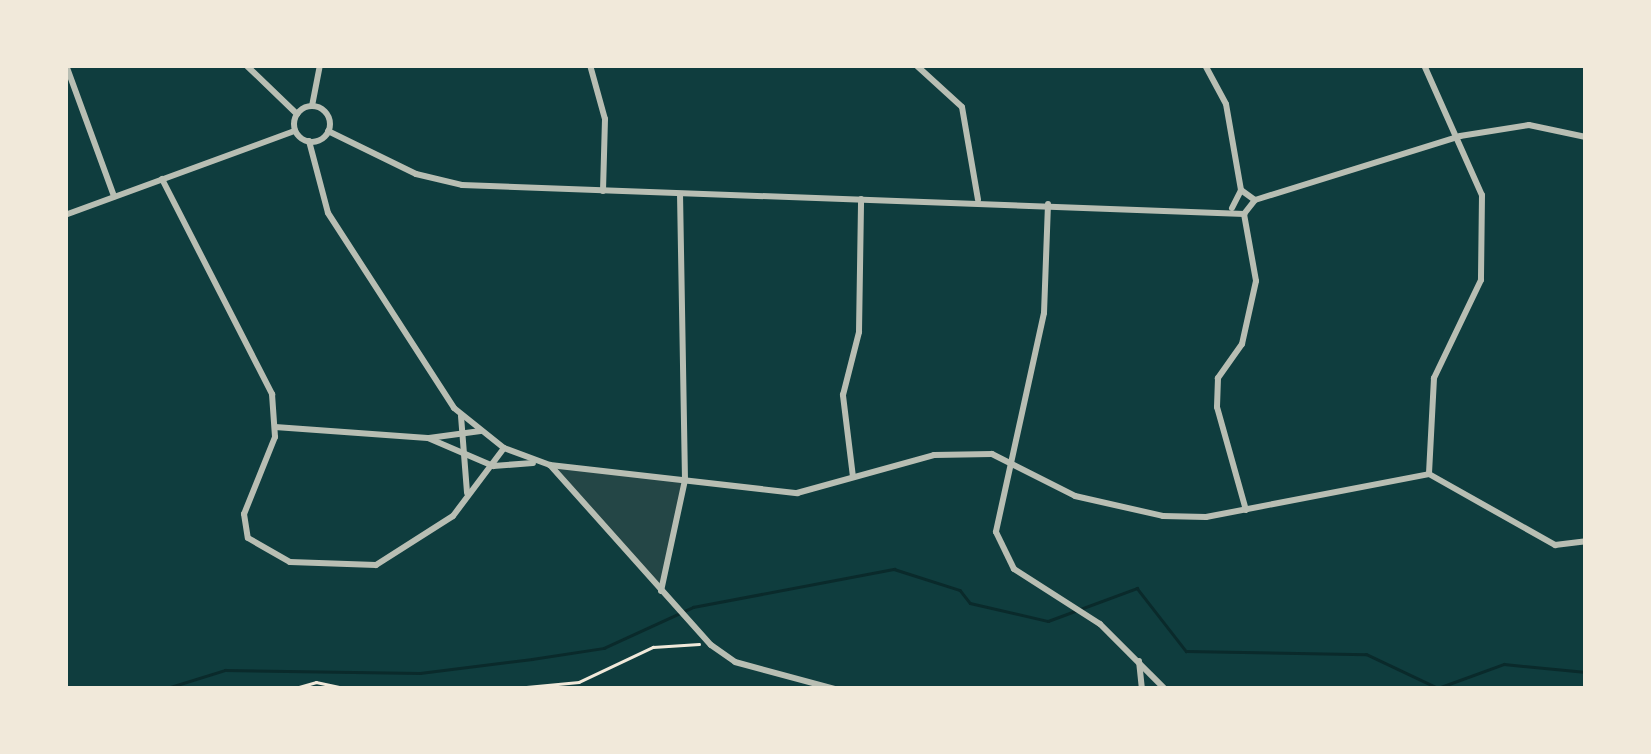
<!DOCTYPE html>
<style>
body{margin:0}
#map{position:relative;width:1651px;height:754px;overflow:hidden;background:#0f3d3e;font-family:Poppins,sans-serif}
div>[style]{position:absolute}
.green>*{inset:0;background:#244646}
.stream>*{height:2.5px;margin:-1.25px;padding:0 1.25px;transform-origin:1.25px;border-radius:1.25px;background:#0a2a2b}
.path>*{height:2.5px;margin:-1.25px;padding:0 1.25px;transform-origin:1.25px;border-radius:1.25px;background:#f1e9da}
.minor>*{height:6px;margin:-3px;padding:0 3px;transform-origin:3px;border-radius:3px;background:#b8beb3}
.minor>.ring{margin:-3px;padding:0;box-sizing:content-box;background:none;border:6px solid #b8beb3;border-radius:50%}
span{translate:-50% -50%;white-space:nowrap;text-align:center;line-height:1.15;-webkit-text-stroke:8px #f1e9da;paint-order:stroke}
.frame{position:absolute;inset:0;border:68px solid #f1e9da;pointer-events:none}
</style>
<div id="map">
<div class="green">
<i style="clip-path:polygon(550px 465px,685px 480px,661px 591px)"></i>
</div>
<div class="stream">
<i style="left:65px;top:686px;width:4px;rotate:45deg"></i>
<i style="left:164px;top:689px;width:64px;rotate:-17.3deg"></i>
<i style="left:225px;top:670px;width:195px;rotate:0.9deg"></i>
<i style="left:420px;top:673px;width:113px;rotate:-7.1deg"></i>
<i style="left:532px;top:659px;width:73px;rotate:-8.7deg"></i>
<i style="left:604px;top:648px;width:98px;rotate:-24.7deg"></i>
<i style="left:693px;top:607px;width:205px;rotate:-10.7deg"></i>
<i style="left:894px;top:569px;width:69px;rotate:17.7deg"></i>
<i style="left:960px;top:590px;width:16px;rotate:52deg"></i>
<i style="left:970px;top:603px;width:80px;rotate:13deg"></i>
<i style="left:1048px;top:621px;width:95px;rotate:-20.3deg"></i>
<i style="left:1137px;top:588px;width:80px;rotate:52.1deg"></i>
<i style="left:1186px;top:651px;width:180px;rotate:1deg"></i>
<i style="left:1366px;top:654px;width:80px;rotate:25.3deg"></i>
<i style="left:1438px;top:688px;width:70px;rotate:-20deg"></i>
<i style="left:1504px;top:664px;width:82px;rotate:5.6deg"></i>
</div>
<div class="path">
<i style="left:292px;top:689px;width:25px;rotate:-16deg"></i>
<i style="left:316px;top:682px;width:33px;rotate:12deg"></i>
<i style="left:505px;top:689px;width:74px;rotate:-5.4deg"></i>
<i style="left:579px;top:682px;width:82px;rotate:-25.3deg"></i>
<i style="left:653px;top:647px;width:46px;rotate:-3.7deg"></i>
</div>
<div class="minor">
<i style="left:66px;top:65px;width:140px;rotate:69.9deg"></i>
<i style="left:246px;top:65px;width:71px;rotate:43.9deg"></i>
<i style="left:590px;top:65px;width:56px;rotate:74.5deg"></i>
<i style="left:605px;top:119px;width:72px;rotate:91.6deg"></i>
<i style="left:916px;top:65px;width:62px;rotate:42.4deg"></i>
<i style="left:962px;top:107px;width:94px;rotate:80.2deg"></i>
<i style="left:1205px;top:65px;width:44px;rotate:61.7deg"></i>
<i style="left:1226px;top:104px;width:87px;rotate:80.1deg"></i>
<i style="left:1424px;top:65px;width:142px;rotate:66deg"></i>
<i style="left:1482px;top:195px;width:85px;rotate:90.7deg"></i>
<i style="left:1481px;top:280px;width:109px;rotate:115.6deg"></i>
<i style="left:1434px;top:378px;width:96px;rotate:93deg"></i>
<i style="left:312px;top:106px;width:42px;rotate:-79deg"></i>
<i class="ring" style="left:294px;top:106px;width:30px;height:30px"></i>
<i style="left:328px;top:131px;width:98px;rotate:26deg"></i>
<i style="left:416px;top:174px;width:47px;rotate:13.4deg"></i>
<i style="left:462px;top:185px;width:783px;rotate:2.12deg"></i>
<i style="left:309px;top:141px;width:74px;rotate:75.2deg"></i>
<i style="left:328px;top:213px;width:232px;rotate:57.1deg"></i>
<i style="left:454px;top:408px;width:64px;rotate:38.7deg"></i>
<i style="left:504px;top:448px;width:49px;rotate:20.3deg"></i>
<i style="left:550px;top:465px;width:241px;rotate:48.2deg"></i>
<i style="left:711px;top:645px;width:29px;rotate:35deg"></i>
<i style="left:735px;top:662px;width:104px;rotate:15.1deg"></i>
<i style="left:162px;top:179px;width:242px;rotate:62.9deg"></i>
<i style="left:272px;top:394px;width:43px;rotate:86deg"></i>
<i style="left:275px;top:437px;width:83px;rotate:111.9deg"></i>
<i style="left:244px;top:514px;width:24px;rotate:81deg"></i>
<i style="left:248px;top:538px;width:48px;rotate:29.7deg"></i>
<i style="left:290px;top:562px;width:86px;rotate:2deg"></i>
<i style="left:376px;top:565px;width:91px;rotate:-32.5deg"></i>
<i style="left:453px;top:516px;width:85px;rotate:-53.1deg"></i>
<i style="left:1241px;top:190px;width:17px;rotate:36deg"></i>
<i style="left:1255px;top:200px;width:215px;rotate:-17.3deg"></i>
<i style="left:1460px;top:136px;width:70px;rotate:-9.1deg"></i>
<i style="left:1529px;top:125px;width:58px;rotate:11.9deg"></i>
<i style="left:1048px;top:204px;width:109px;rotate:92.1deg"></i>
<i style="left:1044px;top:313px;width:224px;rotate:102.4deg"></i>
<i style="left:996px;top:532px;width:41px;rotate:64.1deg"></i>
<i style="left:1014px;top:569px;width:102px;rotate:32.6deg"></i>
<i style="left:1100px;top:624px;width:92px;rotate:45deg"></i>
<i style="left:1232px;top:208px;width:20px;rotate:-63deg"></i>
<i style="left:1244px;top:214px;width:68px;rotate:79.8deg"></i>
<i style="left:1256px;top:281px;width:65px;rotate:102.5deg"></i>
<i style="left:1242px;top:344px;width:42px;rotate:125.2deg"></i>
<i style="left:1218px;top:378px;width:29px;rotate:92deg"></i>
<i style="left:1217px;top:407px;width:107px;rotate:74.3deg"></i>
<i style="left:1244px;top:214px;width:18px;rotate:-52deg"></i>
<i style="left:65px;top:215px;width:245px;rotate:-20.1deg"></i>
<i style="left:461px;top:416px;width:77px;rotate:85.5deg"></i>
<i style="left:275px;top:427px;width:153px;rotate:4.1deg"></i>
<i style="left:428px;top:438px;width:71px;rotate:23.3deg"></i>
<i style="left:493px;top:466px;width:40px;rotate:-4.3deg"></i>
<i style="left:429px;top:438px;width:52px;rotate:-7.7deg"></i>
<i style="left:550px;top:465px;width:249px;rotate:6.5deg"></i>
<i style="left:797px;top:493px;width:142px;rotate:-15.5deg"></i>
<i style="left:934px;top:455px;width:58px;rotate:-1deg"></i>
<i style="left:992px;top:454px;width:93px;rotate:26.8deg"></i>
<i style="left:1075px;top:496px;width:90px;rotate:12.8deg"></i>
<i style="left:1163px;top:516px;width:43px;rotate:1.3deg"></i>
<i style="left:1206px;top:517px;width:227px;rotate:-10.9deg"></i>
<i style="left:1429px;top:474px;width:145px;rotate:29.4deg"></i>
<i style="left:1555px;top:545px;width:31px;rotate:-7deg"></i>
<i style="left:853px;top:477px;width:83px;rotate:-97deg"></i>
<i style="left:843px;top:395px;width:65px;rotate:-75.7deg"></i>
<i style="left:859px;top:332px;width:133px;rotate:-89.1deg"></i>
<i style="left:661px;top:591px;width:114px;rotate:-77.8deg"></i>
<i style="left:685px;top:480px;width:285px;rotate:-91deg"></i>
<i style="left:1139px;top:661px;width:28px;rotate:84deg"></i>
</div>
<div class="frame"></div>
</div>
